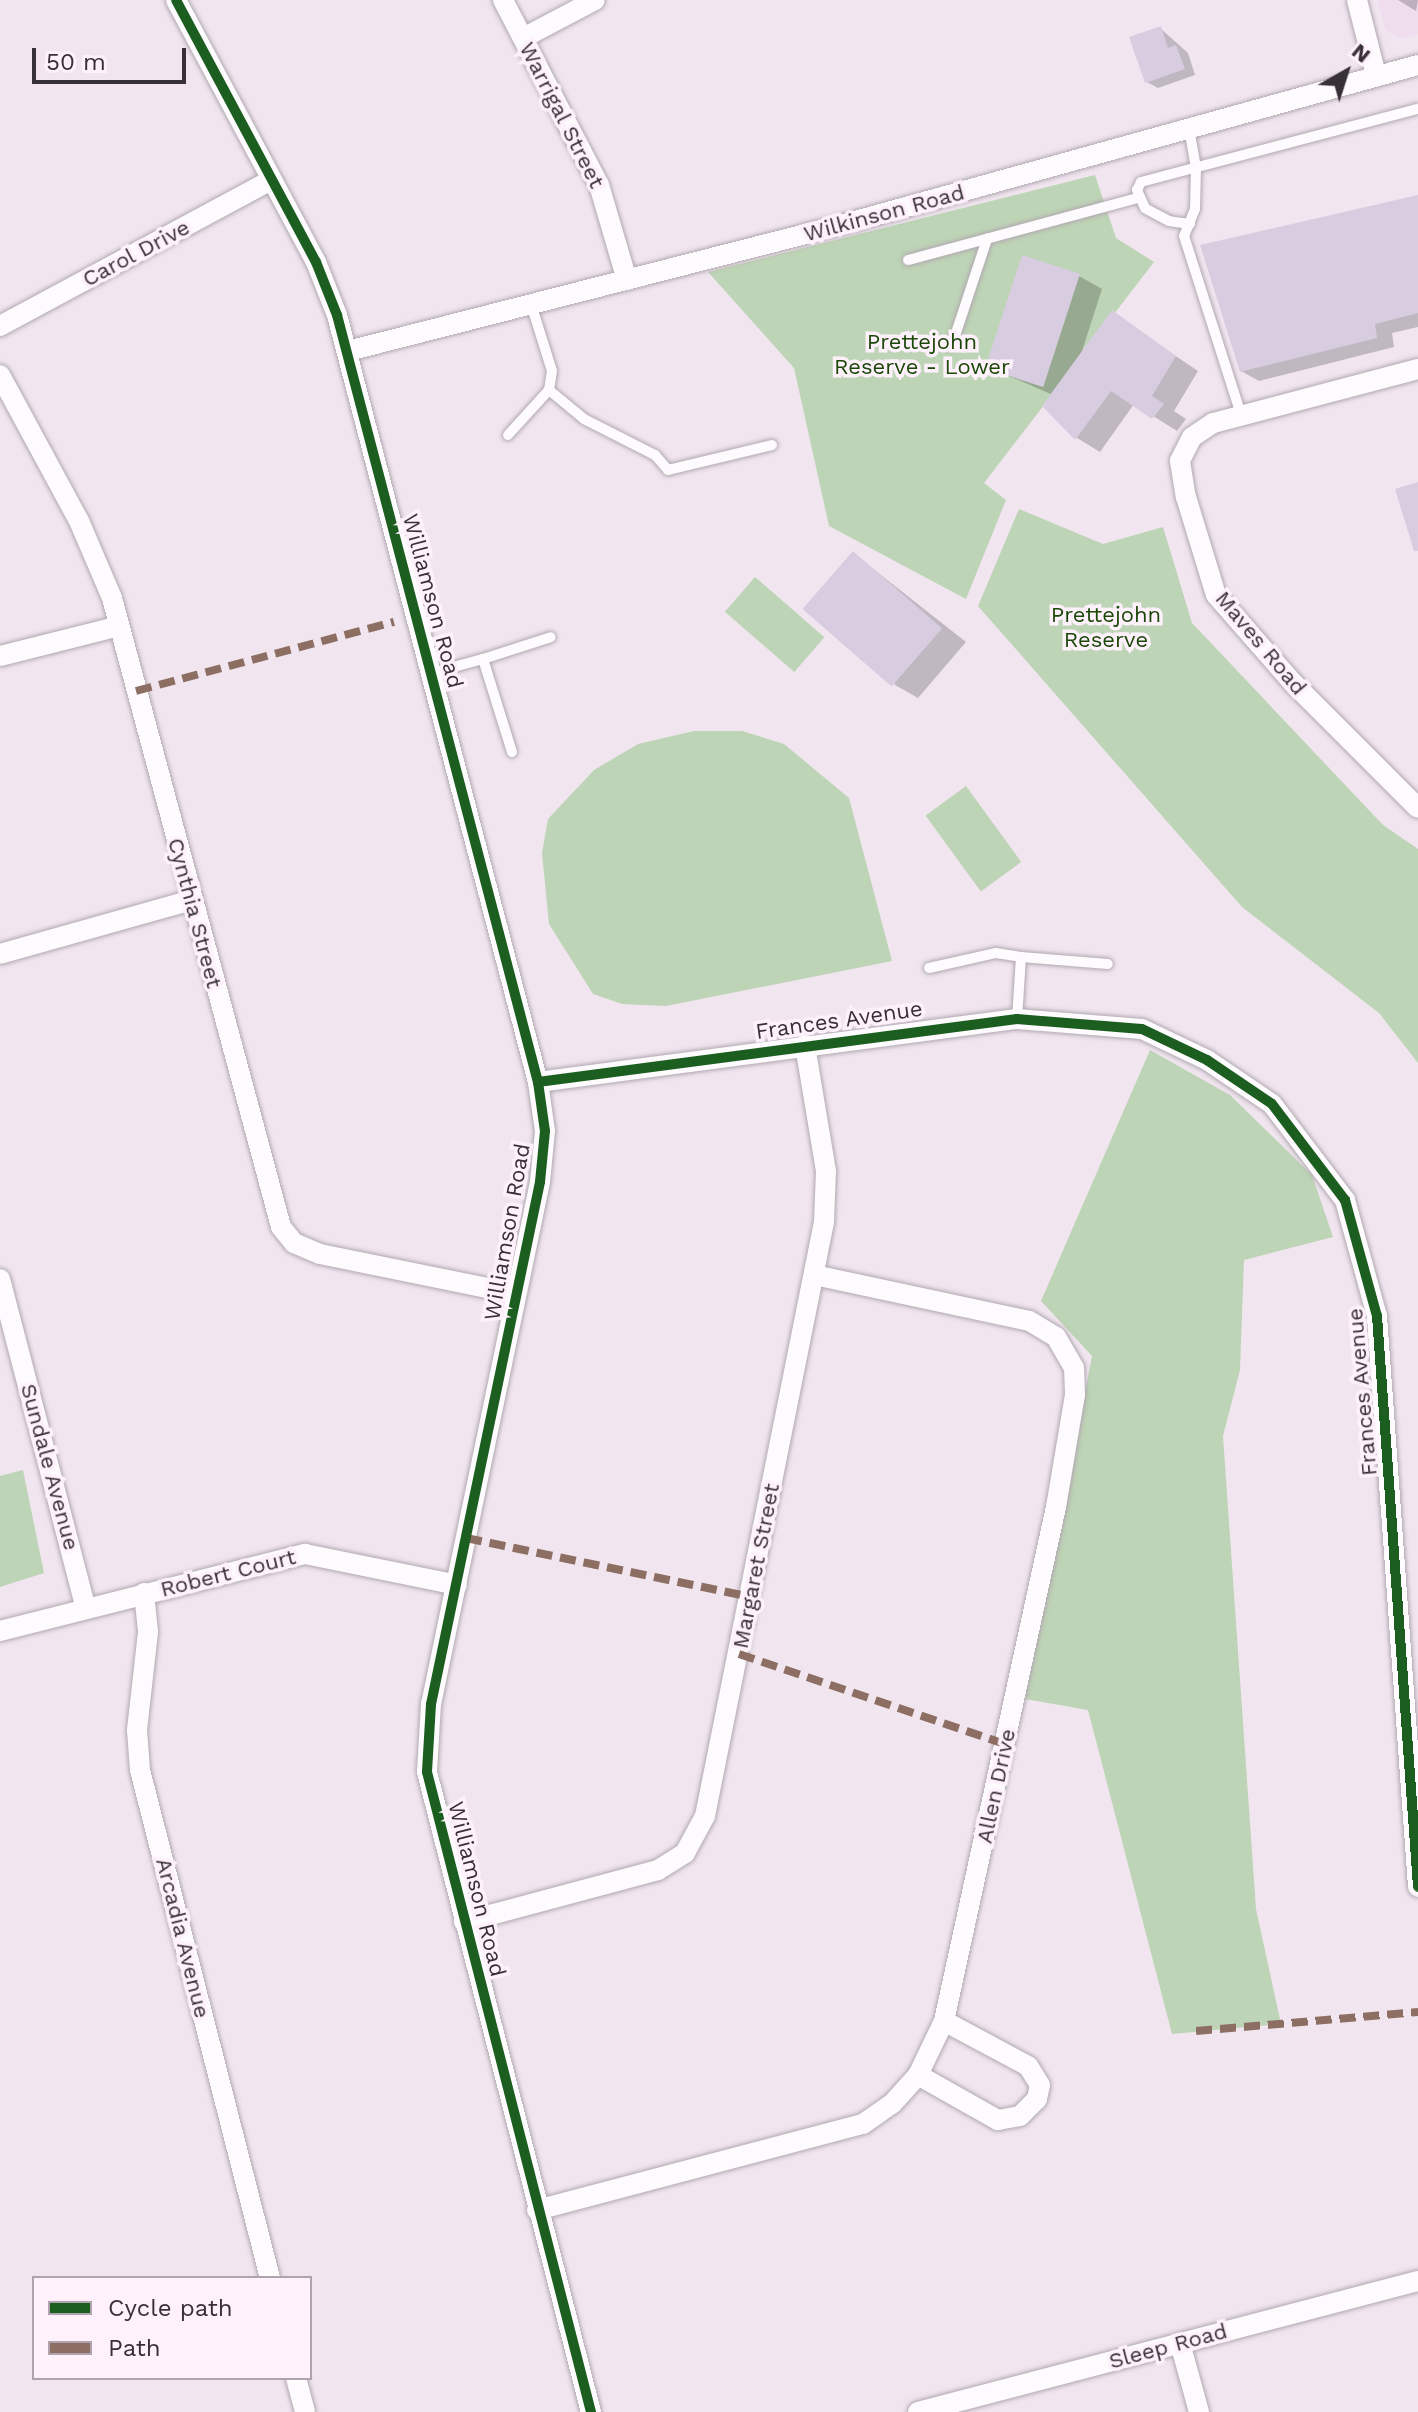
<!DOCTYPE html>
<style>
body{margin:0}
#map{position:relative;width:1418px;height:2412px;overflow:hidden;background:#f1e6f0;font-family:"Work Sans",sans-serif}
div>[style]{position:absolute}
.built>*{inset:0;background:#efdced}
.green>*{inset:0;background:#bed4b6;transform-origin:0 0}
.shadow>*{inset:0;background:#0003}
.building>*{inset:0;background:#d8cde0;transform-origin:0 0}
.roads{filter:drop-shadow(0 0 2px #b1a8b0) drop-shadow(0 0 2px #b1a8b0)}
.service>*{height:10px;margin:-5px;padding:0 5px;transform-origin:5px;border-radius:5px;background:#fdfbfd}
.minor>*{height:20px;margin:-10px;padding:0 10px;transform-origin:10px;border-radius:10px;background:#fdfbfd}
.quiet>*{height:8px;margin-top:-4px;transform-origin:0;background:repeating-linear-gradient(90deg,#8d6e63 0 16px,transparent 0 24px)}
.cycleway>*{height:10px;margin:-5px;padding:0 5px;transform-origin:5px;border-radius:5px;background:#1b5e20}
span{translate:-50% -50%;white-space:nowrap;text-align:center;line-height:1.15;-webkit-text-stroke:7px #fef1fc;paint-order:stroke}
.street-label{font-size:22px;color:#383037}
.park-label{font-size:22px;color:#194706}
.legend{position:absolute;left:32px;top:2276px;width:280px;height:104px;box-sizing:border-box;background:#fef1fc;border:2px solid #afa4ad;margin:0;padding:10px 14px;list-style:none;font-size:24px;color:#383037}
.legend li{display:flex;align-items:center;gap:16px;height:40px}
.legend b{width:40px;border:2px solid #afa4ad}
.north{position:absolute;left:1306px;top:32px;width:80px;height:80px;-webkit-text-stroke:6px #fef1fc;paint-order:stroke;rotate:39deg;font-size:22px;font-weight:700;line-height:32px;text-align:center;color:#383037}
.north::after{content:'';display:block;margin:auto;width:28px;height:36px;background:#383037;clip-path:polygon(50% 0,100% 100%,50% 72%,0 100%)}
.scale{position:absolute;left:32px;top:48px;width:154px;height:36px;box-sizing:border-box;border:4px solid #383037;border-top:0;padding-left:10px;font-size:24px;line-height:28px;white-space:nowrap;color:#383037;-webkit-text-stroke:6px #fef1fc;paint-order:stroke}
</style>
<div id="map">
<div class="built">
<i style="clip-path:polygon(1377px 0,1418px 0,1418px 34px,1400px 38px,1386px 30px)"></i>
</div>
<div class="green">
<i style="clip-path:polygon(1095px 175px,1116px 238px,1154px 262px,984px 483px,1006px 500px,966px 599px,829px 526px,794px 368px,708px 272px)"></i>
<i style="clip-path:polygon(1019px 509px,1103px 544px,1163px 527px,1192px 623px,1383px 825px,1418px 849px,1418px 1063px,1379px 1013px,1242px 907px,978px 606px)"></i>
<i style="left:755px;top:577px;width:92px;height:46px;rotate:41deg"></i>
<i style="clip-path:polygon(694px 731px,742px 731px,784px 744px,849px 798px,892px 961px,666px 1006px,622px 1004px,593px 994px,549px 924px,542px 853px,548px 819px,594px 770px,638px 744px)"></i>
<i style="left:966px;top:786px;width:94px;height:50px;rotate:54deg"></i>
<i style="clip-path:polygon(1150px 1050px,1230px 1095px,1312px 1175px,1333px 1237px,1244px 1260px,1240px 1370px,1223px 1436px,1256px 1909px,1281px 2024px,1172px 2034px,1088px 1710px,1025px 1699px,1092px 1356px,1041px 1301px)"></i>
<i style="clip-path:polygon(23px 1470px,44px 1573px,0 1587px,0 1476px)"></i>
</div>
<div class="shadow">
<i style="clip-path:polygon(1418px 0,1416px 11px,1398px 0)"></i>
<i style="clip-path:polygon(1160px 28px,1188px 53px,1195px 75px,1158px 88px,1147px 82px)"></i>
<i style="clip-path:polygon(1418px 197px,1418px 327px,1392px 333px,1394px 347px,1259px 381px,1241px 371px)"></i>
<i style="clip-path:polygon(1079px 276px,1102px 289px,1081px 354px,1112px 313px,1198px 371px,1174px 411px,1186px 419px,1177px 431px,1134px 404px,1100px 452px,1077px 438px,1045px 406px,1053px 395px,988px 367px)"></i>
<i style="clip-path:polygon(853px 553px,966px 642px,918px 698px,895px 685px)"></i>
</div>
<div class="building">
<i style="clip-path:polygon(1161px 26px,1168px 48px,1176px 45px,1185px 69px,1145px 83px,1129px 37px)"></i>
<i style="clip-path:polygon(1418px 195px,1418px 313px,1375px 324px,1377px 338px,1240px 372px,1200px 245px)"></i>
<i style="left:1022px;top:255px;width:61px;height:119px;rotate:18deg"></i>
<i style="clip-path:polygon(1112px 310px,1176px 356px,1152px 396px,1164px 404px,1152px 419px,1111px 391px,1075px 440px,1042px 406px)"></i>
<i style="clip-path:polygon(1418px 482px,1418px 551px,1414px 551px,1395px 489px)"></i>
<i style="left:853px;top:551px;width:118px;height:77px;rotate:41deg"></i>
</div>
<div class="roads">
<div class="service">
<i style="left:1189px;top:128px;width:41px;rotate:80.1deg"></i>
<i style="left:1196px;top:168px;width:41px;rotate:91.4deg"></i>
<i style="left:1195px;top:209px;width:29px;rotate:112deg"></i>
<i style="left:1184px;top:236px;width:188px;rotate:72.3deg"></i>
<i style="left:1190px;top:224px;width:21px;rotate:-172deg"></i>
<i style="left:1169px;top:221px;width:27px;rotate:-152deg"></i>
<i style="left:1145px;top:208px;width:20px;rotate:-114deg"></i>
<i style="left:1137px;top:190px;width:9px;rotate:-63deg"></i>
<i style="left:1141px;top:182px;width:286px;rotate:-14.8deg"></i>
<i style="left:908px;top:260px;width:238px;rotate:-15.1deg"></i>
<i style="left:531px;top:304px;width:70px;rotate:72.6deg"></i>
<i style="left:552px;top:371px;width:19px;rotate:99deg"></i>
<i style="left:549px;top:390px;width:45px;rotate:39.6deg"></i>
<i style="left:584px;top:419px;width:80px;rotate:26.9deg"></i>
<i style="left:655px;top:455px;width:20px;rotate:49deg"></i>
<i style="left:668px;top:470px;width:107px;rotate:-13.5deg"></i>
<i style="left:952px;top:345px;width:112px;rotate:-71.7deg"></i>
<i style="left:508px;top:435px;width:61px;rotate:-47.7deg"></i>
<i style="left:432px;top:673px;width:53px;rotate:-15.4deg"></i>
<i style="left:512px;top:752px;width:97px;rotate:-107.3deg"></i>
<i style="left:483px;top:659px;width:71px;rotate:-17.9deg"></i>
<i style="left:929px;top:968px;width:69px;rotate:-12.6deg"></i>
<i style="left:996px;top:953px;width:25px;rotate:9deg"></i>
<i style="left:1017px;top:1019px;width:62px;rotate:-86.3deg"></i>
<i style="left:1021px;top:957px;width:87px;rotate:4.6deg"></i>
</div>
<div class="minor">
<i style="left:176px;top:0;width:297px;rotate:61.9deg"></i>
<i style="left:316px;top:262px;width:57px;rotate:68.4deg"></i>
<i style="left:337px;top:315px;width:793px;rotate:75.32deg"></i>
<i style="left:538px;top:1082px;width:49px;rotate:81.9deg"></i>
<i style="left:545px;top:1131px;width:51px;rotate:95.6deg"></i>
<i style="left:540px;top:1182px;width:533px;rotate:101.79deg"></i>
<i style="left:431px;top:1704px;width:68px;rotate:93.4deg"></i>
<i style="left:427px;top:1772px;width:661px;rotate:75.63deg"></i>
<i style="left:503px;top:0;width:208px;rotate:62.6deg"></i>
<i style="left:599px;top:185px;width:99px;rotate:73.6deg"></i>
<i style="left:1357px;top:0;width:77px;rotate:75.8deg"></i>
<i style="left:523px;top:38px;width:81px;rotate:-27.8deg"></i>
<i style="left:0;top:326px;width:308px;rotate:-28.3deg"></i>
<i style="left:348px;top:351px;width:509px;rotate:-14.34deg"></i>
<i style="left:841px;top:225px;width:599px;rotate:-15.5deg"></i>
<i style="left:1418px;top:369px;width:212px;rotate:165.2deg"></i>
<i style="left:1213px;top:423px;width:25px;rotate:146deg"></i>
<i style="left:1192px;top:437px;width:27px;rotate:117deg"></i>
<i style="left:1180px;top:461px;width:36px;rotate:81deg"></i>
<i style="left:1186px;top:497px;width:102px;rotate:73deg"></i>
<i style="left:1216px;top:595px;width:118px;rotate:48.8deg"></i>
<i style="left:1294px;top:684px;width:175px;rotate:45deg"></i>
<i style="left:0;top:375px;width:166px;rotate:61.6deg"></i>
<i style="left:79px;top:521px;width:84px;rotate:66.8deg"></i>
<i style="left:112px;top:598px;width:651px;rotate:74.96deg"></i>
<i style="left:281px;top:1227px;width:21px;rotate:51deg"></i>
<i style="left:294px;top:1243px;width:28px;rotate:23deg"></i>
<i style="left:320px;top:1254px;width:200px;rotate:11.5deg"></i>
<i style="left:0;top:656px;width:123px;rotate:-14.1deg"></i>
<i style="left:0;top:954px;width:199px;rotate:-15.7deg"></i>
<i style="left:538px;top:1082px;width:483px;rotate:-7.5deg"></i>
<i style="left:1017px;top:1019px;width:125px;rotate:4.6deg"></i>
<i style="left:1142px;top:1029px;width:72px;rotate:25.5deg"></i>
<i style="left:1207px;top:1060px;width:78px;rotate:34.1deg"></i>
<i style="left:1272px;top:1104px;width:121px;rotate:52.8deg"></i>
<i style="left:1345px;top:1200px;width:120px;rotate:74.6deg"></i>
<i style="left:1377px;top:1316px;width:572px;rotate:85.89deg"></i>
<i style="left:0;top:1279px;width:340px;rotate:75.4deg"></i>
<i style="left:144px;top:1593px;width:39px;rotate:84deg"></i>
<i style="left:148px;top:1632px;width:99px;rotate:96.4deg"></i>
<i style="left:137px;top:1730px;width:40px;rotate:85.7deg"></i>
<i style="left:140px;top:1770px;width:524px;rotate:75.65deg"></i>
<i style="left:0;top:1631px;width:315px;rotate:-14.2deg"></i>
<i style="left:305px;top:1554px;width:155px;rotate:11.5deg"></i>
<i style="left:464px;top:1922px;width:201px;rotate:-15deg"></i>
<i style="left:658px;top:1870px;width:32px;rotate:-32deg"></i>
<i style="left:685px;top:1853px;width:42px;rotate:-61.6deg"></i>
<i style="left:705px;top:1816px;width:606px;rotate:-78.67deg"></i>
<i style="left:824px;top:1222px;width:51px;rotate:-87.8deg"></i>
<i style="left:826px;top:1171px;width:128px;rotate:-99.5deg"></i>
<i style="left:918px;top:2075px;width:92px;rotate:29.4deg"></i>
<i style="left:998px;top:2120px;width:22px;rotate:-10deg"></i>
<i style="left:1020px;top:2116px;width:24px;rotate:-45deg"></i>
<i style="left:1037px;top:2099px;width:14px;rotate:-78deg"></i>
<i style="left:1040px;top:2085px;width:22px;rotate:-122deg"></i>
<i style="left:1028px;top:2066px;width:95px;rotate:-151.8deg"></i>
<i style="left:537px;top:2210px;width:337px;rotate:-14.8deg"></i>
<i style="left:863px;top:2124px;width:35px;rotate:-35deg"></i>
<i style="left:892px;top:2104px;width:39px;rotate:-48deg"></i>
<i style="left:918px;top:2075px;width:60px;rotate:-64.3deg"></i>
<i style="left:944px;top:2021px;width:526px;rotate:-77.71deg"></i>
<i style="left:1056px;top:1507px;width:114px;rotate:-80.4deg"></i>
<i style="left:1075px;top:1395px;width:27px;rotate:-92deg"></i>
<i style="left:1074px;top:1368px;width:36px;rotate:-120deg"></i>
<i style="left:1056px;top:1337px;width:31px;rotate:-149deg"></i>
<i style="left:1029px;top:1321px;width:219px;rotate:-167.9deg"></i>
<i style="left:1180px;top:2343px;width:72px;rotate:74.6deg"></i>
<i style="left:296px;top:2378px;width:35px;rotate:75deg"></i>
<i style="left:918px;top:2412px;width:517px;rotate:-14.68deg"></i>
</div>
</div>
<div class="quiet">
<i style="left:136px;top:691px;width:267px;rotate:-15deg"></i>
<i style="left:466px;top:1538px;width:291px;rotate:11.7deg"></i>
<i style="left:739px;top:1654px;width:281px;rotate:18.7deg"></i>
<i style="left:1196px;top:2031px;width:223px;rotate:-4.9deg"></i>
</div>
<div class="cycleway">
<i style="left:176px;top:0;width:297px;rotate:61.9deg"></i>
<i style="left:316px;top:262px;width:57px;rotate:68.4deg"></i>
<i style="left:337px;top:315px;width:793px;rotate:75.32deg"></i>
<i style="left:538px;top:1082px;width:49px;rotate:81.9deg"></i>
<i style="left:545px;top:1131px;width:51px;rotate:95.6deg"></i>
<i style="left:540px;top:1182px;width:533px;rotate:101.79deg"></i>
<i style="left:431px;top:1704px;width:68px;rotate:93.4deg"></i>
<i style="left:427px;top:1772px;width:661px;rotate:75.63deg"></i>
<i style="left:538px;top:1082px;width:483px;rotate:-7.5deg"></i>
<i style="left:1017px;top:1019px;width:125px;rotate:4.6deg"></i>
<i style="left:1142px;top:1029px;width:72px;rotate:25.5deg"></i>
<i style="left:1207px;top:1060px;width:78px;rotate:34.1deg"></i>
<i style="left:1272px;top:1104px;width:121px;rotate:52.8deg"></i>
<i style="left:1345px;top:1200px;width:120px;rotate:74.6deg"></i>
<i style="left:1377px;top:1316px;width:572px;rotate:85.89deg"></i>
</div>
<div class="street-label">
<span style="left:562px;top:115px;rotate:63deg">Warrigal Street</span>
<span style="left:884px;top:213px;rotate:-15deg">Wilkinson Road</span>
<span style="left:136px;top:253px;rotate:-28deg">Carol Drive</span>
<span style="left:433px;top:601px;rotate:75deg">Williamson Road</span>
<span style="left:1261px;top:643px;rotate:50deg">Maves Road</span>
<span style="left:195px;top:913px;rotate:75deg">Cynthia Street</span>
<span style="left:839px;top:1020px;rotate:-8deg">Frances Avenue</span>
<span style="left:507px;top:1232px;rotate:-80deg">Williamson Road</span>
<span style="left:1362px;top:1392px;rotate:-95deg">Frances Avenue</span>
<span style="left:50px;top:1467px;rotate:75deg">Sundale Avenue</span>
<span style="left:756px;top:1566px;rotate:-79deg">Margaret Street</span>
<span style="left:228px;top:1573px;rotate:-14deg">Robert Court</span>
<span style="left:996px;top:1786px;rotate:-78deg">Allen Drive</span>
<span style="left:477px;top:1889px;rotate:76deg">Williamson Road</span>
<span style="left:183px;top:1938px;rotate:76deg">Arcadia Avenue</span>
<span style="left:1168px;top:2346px;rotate:-15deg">Sleep Road</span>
</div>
<div class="park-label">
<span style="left:922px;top:354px">Prettejohn<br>Reserve - Lower</span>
<span style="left:1106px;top:627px">Prettejohn<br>Reserve</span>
</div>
<ul class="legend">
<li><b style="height:10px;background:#1b5e20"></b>Cycle path</li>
<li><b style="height:10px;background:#8d6e63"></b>Path</li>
</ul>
<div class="north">N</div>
<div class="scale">50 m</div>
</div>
